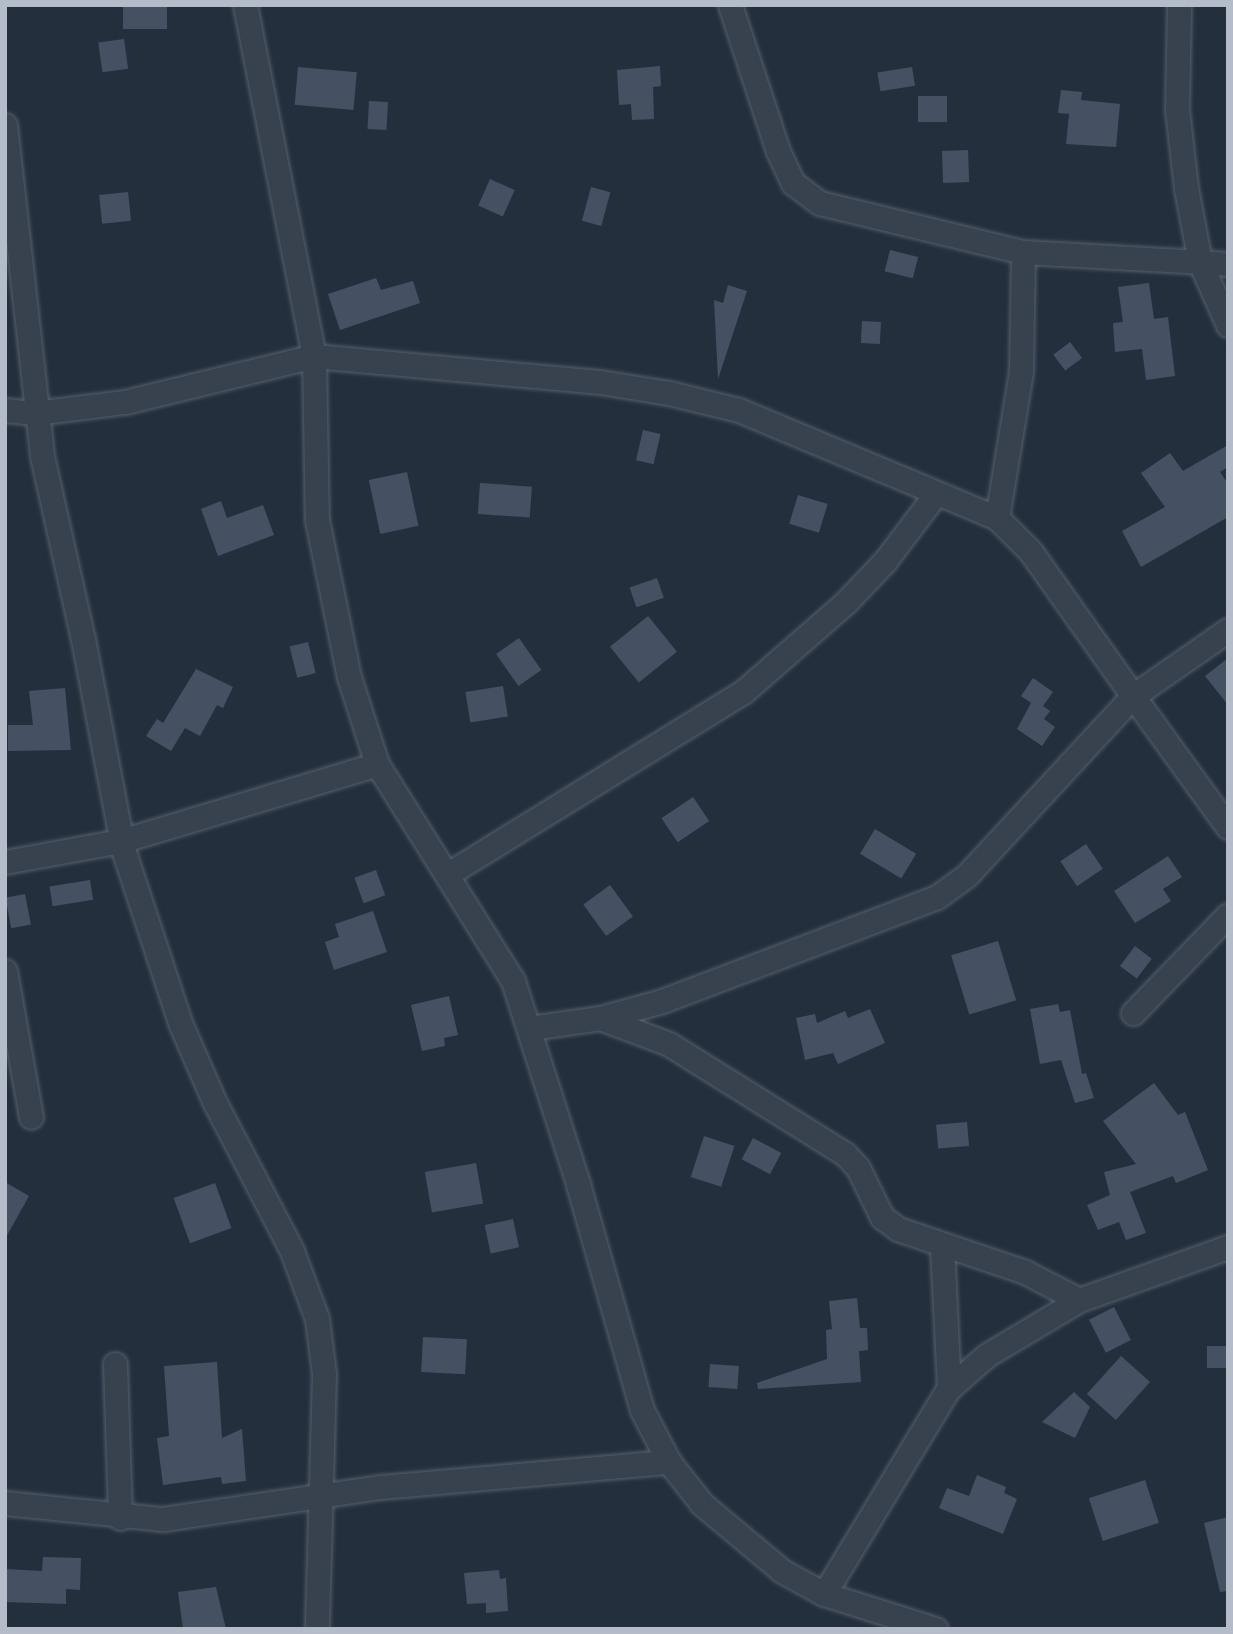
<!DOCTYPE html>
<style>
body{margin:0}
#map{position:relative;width:1233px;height:1634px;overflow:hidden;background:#242f3e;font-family:Manrope,sans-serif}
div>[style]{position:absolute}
.building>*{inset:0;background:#455162;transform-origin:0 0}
.roads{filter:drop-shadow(0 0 2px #565f6c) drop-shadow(0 0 2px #565f6c)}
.minor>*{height:23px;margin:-11.5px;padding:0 11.5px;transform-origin:11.5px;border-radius:11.5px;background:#38414e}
span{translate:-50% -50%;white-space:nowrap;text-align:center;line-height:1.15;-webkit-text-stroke:7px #1d2633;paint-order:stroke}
.frame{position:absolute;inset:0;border:7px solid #b4bcc9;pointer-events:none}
</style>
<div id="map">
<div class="building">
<i style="left:123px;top:5px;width:44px;height:24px"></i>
<i style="left:124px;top:39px;width:30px;height:26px;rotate:82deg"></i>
<i style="clip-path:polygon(660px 66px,661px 86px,653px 87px,654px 119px,632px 120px,631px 104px,619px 105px,617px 70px)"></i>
<i style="left:298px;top:67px;width:59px;height:38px;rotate:5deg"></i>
<i style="left:912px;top:67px;width:19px;height:35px;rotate:81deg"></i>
<i style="clip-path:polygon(1061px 90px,1082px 92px,1081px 100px,1120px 104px,1116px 147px,1066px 144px,1069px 114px,1058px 113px)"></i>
<i style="left:947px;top:96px;width:26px;height:29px;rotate:90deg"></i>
<i style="left:369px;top:101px;width:19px;height:28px;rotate:3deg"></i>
<i style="left:968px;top:150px;width:32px;height:26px;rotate:88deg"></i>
<i style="left:490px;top:179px;width:27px;height:29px;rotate:24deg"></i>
<i style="left:591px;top:187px;width:20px;height:35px;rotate:15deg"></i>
<i style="left:128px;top:192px;width:29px;height:29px;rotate:84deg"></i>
<i style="left:890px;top:250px;width:29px;height:22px;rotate:14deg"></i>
<i style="clip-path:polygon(376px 278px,381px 290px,413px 281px,420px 303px,340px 330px,328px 294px)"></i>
<i style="clip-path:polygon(1149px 283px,1154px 319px,1168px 317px,1175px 376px,1146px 380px,1142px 349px,1115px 352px,1113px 323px,1123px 322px,1118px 287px)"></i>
<i style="clip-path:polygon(728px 285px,747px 291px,718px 379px,714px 300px,723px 303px)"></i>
<i style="left:862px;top:321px;width:19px;height:22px;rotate:3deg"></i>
<i style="left:1070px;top:342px;width:20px;height:21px;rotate:53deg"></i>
<i style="left:643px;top:430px;width:18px;height:31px;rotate:13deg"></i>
<i style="clip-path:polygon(1228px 445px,1228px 467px,1220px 472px,1228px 484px,1228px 517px,1141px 567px,1122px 531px,1165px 507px,1141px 473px,1170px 453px,1183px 471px)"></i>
<i style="left:407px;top:472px;width:55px;height:39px;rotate:78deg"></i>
<i style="left:480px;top:483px;width:52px;height:31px;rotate:4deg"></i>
<i style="left:798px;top:495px;width:31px;height:30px;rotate:17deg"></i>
<i style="clip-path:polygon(221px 501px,227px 518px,263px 505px,274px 535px,218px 556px,201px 509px)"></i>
<i style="left:657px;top:578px;width:21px;height:29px;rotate:71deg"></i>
<i style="left:648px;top:616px;width:46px;height:49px;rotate:51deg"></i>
<i style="left:519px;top:638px;width:39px;height:28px;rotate:55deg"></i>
<i style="left:308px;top:642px;width:32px;height:19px;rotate:76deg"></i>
<i style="clip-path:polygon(1228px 658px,1228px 705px,1205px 676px)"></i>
<i style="clip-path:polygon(196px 669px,233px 687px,223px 708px,217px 705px,200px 736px,185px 728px,171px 751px,146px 736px,157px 719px,163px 723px)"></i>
<i style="clip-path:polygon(1033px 678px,1053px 692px,1043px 706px,1050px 711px,1044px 719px,1055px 727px,1042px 746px,1017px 729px,1031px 703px,1021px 696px)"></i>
<i style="left:503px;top:686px;width:31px;height:38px;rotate:81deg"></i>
<i style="clip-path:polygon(65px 688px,71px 750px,8px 751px,8px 725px,33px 725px,29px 691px)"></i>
<i style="left:693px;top:797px;width:29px;height:38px;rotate:56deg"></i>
<i style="left:875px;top:829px;width:48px;height:29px;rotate:31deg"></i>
<i style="left:1086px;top:844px;width:30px;height:31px;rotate:56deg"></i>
<i style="clip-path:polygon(1168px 856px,1182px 877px,1163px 889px,1171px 901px,1135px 923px,1114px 891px)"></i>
<i style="left:376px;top:870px;width:27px;height:23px;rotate:70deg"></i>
<i style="left:90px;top:880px;width:20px;height:41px;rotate:81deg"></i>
<i style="left:610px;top:885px;width:39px;height:33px;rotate:54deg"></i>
<i style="left:25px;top:894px;width:31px;height:20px;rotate:79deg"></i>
<i style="clip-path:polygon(373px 911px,387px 952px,334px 970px,325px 942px,339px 937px,335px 924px)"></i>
<i style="left:998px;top:941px;width:62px;height:49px;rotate:73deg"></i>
<i style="left:1135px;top:946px;width:21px;height:25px;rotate:37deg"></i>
<i style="clip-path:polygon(449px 996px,458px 1035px,444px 1038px,445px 1046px,422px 1051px,411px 1005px)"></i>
<i style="clip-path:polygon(1058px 1004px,1060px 1012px,1070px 1010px,1082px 1074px,1086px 1073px,1094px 1098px,1075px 1103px,1061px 1060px,1040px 1064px,1030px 1009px)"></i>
<i style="clip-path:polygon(870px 1009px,885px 1043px,838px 1064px,833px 1053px,805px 1060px,796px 1018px,815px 1014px,817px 1023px,845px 1011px,848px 1018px)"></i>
<i style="clip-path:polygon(1154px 1083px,1178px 1115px,1185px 1112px,1208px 1170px,1176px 1183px,1173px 1176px,1130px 1192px,1146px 1233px,1126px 1240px,1119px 1222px,1098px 1230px,1087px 1205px,1110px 1195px,1104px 1172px,1136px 1164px,1103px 1121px)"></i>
<i style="left:967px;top:1122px;width:24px;height:31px;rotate:85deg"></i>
<i style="left:704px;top:1136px;width:32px;height:43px;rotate:18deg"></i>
<i style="left:753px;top:1138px;width:32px;height:24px;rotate:28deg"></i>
<i style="left:476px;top:1163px;width:41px;height:52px;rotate:80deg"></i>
<i style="clip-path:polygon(5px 1182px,29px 1196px,5px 1239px)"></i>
<i style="left:215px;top:1183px;width:48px;height:44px;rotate:70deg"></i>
<i style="left:513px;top:1219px;width:29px;height:29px;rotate:78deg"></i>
<i style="clip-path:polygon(857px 1298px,860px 1328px,867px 1328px,868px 1350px,859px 1351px,861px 1382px,758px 1389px,757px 1383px,827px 1359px,826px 1330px,832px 1329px,829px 1301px)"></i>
<i style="left:1114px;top:1307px;width:37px;height:28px;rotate:63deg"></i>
<i style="left:423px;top:1337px;width:44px;height:35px;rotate:3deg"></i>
<i style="left:1228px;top:1346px;width:22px;height:21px;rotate:90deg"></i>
<i style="left:1121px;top:1356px;width:39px;height:51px;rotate:42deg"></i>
<i style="clip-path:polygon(217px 1362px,222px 1438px,242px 1429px,246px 1481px,222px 1484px,221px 1477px,163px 1485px,157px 1438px,169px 1436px,164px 1366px)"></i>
<i style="left:710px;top:1364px;width:29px;height:23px;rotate:4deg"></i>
<i style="clip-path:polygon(1074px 1392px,1090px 1407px,1075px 1438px,1042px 1422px)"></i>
<i style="clip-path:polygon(977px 1475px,1006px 1487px,1004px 1493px,1017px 1499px,1003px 1534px,939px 1508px,947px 1488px,969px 1496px)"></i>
<i style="left:1145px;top:1480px;width:45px;height:59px;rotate:72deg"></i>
<i style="clip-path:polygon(1228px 1517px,1228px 1591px,1220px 1592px,1204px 1523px)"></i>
<i style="clip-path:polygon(43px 1557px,81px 1558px,80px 1590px,66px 1589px,66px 1604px,5px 1602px,5px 1569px,42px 1571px)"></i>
<i style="clip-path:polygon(499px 1570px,500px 1579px,506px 1578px,508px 1611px,486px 1613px,486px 1603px,467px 1604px,464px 1573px)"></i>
<i style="clip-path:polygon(216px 1587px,226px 1629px,183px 1629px,178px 1592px)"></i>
</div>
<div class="roads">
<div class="minor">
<i style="left:245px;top:5px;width:358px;rotate:78.9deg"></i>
<i style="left:314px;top:356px;width:164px;rotate:89deg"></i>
<i style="left:317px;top:520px;width:160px;rotate:78.5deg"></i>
<i style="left:349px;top:677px;width:91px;rotate:72.2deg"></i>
<i style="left:377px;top:764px;width:256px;rotate:57.9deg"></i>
<i style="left:513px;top:981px;width:213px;rotate:72.2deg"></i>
<i style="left:578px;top:1184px;width:235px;rotate:74.2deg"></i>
<i style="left:642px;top:1410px;width:59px;rotate:62.6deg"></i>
<i style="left:669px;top:1462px;width:53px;rotate:51.8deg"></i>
<i style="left:702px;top:1504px;width:104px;rotate:39.9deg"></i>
<i style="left:782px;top:1571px;width:48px;rotate:28.7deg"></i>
<i style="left:824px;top:1594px;width:117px;rotate:17.4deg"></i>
<i style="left:730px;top:5px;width:154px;rotate:71.8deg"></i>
<i style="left:778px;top:151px;width:35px;rotate:65deg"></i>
<i style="left:793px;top:183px;width:34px;rotate:37deg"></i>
<i style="left:820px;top:203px;width:209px;rotate:13.6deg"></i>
<i style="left:1023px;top:252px;width:177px;rotate:3.2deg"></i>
<i style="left:1200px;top:262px;width:69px;rotate:66deg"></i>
<i style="left:1179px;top:5px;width:104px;rotate:91.1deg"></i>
<i style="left:1177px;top:109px;width:80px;rotate:83.5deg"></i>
<i style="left:1186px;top:188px;width:75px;rotate:79.3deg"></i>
<i style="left:1200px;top:262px;width:28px;rotate:4deg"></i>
<i style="left:5px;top:125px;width:333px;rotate:83.6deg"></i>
<i style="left:42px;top:456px;width:188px;rotate:77.4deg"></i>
<i style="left:83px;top:639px;width:214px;rotate:79.2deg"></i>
<i style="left:123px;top:849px;width:185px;rotate:71.8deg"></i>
<i style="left:181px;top:1025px;width:83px;rotate:66.5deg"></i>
<i style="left:214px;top:1101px;width:169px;rotate:62.5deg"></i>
<i style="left:292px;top:1251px;width:72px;rotate:69.8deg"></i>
<i style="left:317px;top:1319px;width:55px;rotate:82.7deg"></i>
<i style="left:324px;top:1374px;width:255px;rotate:91.6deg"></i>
<i style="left:5px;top:410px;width:30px;rotate:6deg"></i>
<i style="left:35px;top:413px;width:91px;rotate:-7deg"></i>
<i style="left:125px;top:402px;width:195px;rotate:-13.7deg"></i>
<i style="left:314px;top:356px;width:287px;rotate:5.2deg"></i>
<i style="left:600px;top:382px;width:70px;rotate:9.1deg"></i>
<i style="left:669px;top:393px;width:72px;rotate:13.7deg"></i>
<i style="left:739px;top:410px;width:280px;rotate:22.7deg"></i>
<i style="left:997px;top:518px;width:48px;rotate:45deg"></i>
<i style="left:1031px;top:552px;width:176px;rotate:54.7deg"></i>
<i style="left:1133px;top:696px;width:116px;rotate:-34.8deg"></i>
<i style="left:997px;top:518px;width:149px;rotate:-80.7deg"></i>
<i style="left:1021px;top:371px;width:119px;rotate:-89deg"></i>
<i style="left:5px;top:862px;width:118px;rotate:-10.3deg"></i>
<i style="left:121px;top:841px;width:267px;rotate:-16.7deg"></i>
<i style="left:448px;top:874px;width:347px;rotate:-31.7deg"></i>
<i style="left:743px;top:692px;width:137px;rotate:-41.1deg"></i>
<i style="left:846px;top:602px;width:57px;rotate:-46.4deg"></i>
<i style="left:885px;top:561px;width:83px;rotate:-52.9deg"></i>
<i style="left:5px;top:971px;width:148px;rotate:79.9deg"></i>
<i style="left:1133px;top:1013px;width:136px;rotate:-45.9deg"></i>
<i style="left:600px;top:1018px;width:74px;rotate:20.6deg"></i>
<i style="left:669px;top:1044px;width:208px;rotate:32deg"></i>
<i style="left:845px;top:1154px;width:19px;rotate:47deg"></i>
<i style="left:858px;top:1168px;width:55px;rotate:63.9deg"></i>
<i style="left:882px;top:1217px;width:20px;rotate:37deg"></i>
<i style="left:898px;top:1229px;width:134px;rotate:18.7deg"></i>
<i style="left:1025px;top:1272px;width:61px;rotate:27.4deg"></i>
<i style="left:530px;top:1028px;width:71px;rotate:-8.1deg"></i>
<i style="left:600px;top:1018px;width:64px;rotate:-15.3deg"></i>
<i style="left:662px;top:1001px;width:294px;rotate:-20.7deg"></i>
<i style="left:937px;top:897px;width:37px;rotate:-36deg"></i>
<i style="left:967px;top:875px;width:244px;rotate:-47.2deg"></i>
<i style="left:1133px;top:696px;width:162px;rotate:54.1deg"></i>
<i style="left:942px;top:1246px;width:142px;rotate:87.2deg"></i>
<i style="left:115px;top:1364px;width:154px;rotate:88.1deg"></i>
<i style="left:5px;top:1503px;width:159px;rotate:5.8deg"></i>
<i style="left:163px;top:1519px;width:220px;rotate:-8.4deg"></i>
<i style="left:381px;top:1487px;width:289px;rotate:-5deg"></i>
<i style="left:824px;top:1594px;width:241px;rotate:-58.8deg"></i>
<i style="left:949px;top:1388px;width:50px;rotate:-41deg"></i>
<i style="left:987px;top:1355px;width:107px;rotate:-30.9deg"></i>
<i style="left:1079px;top:1300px;width:158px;rotate:-19.6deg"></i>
</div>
</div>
<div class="frame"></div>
</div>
